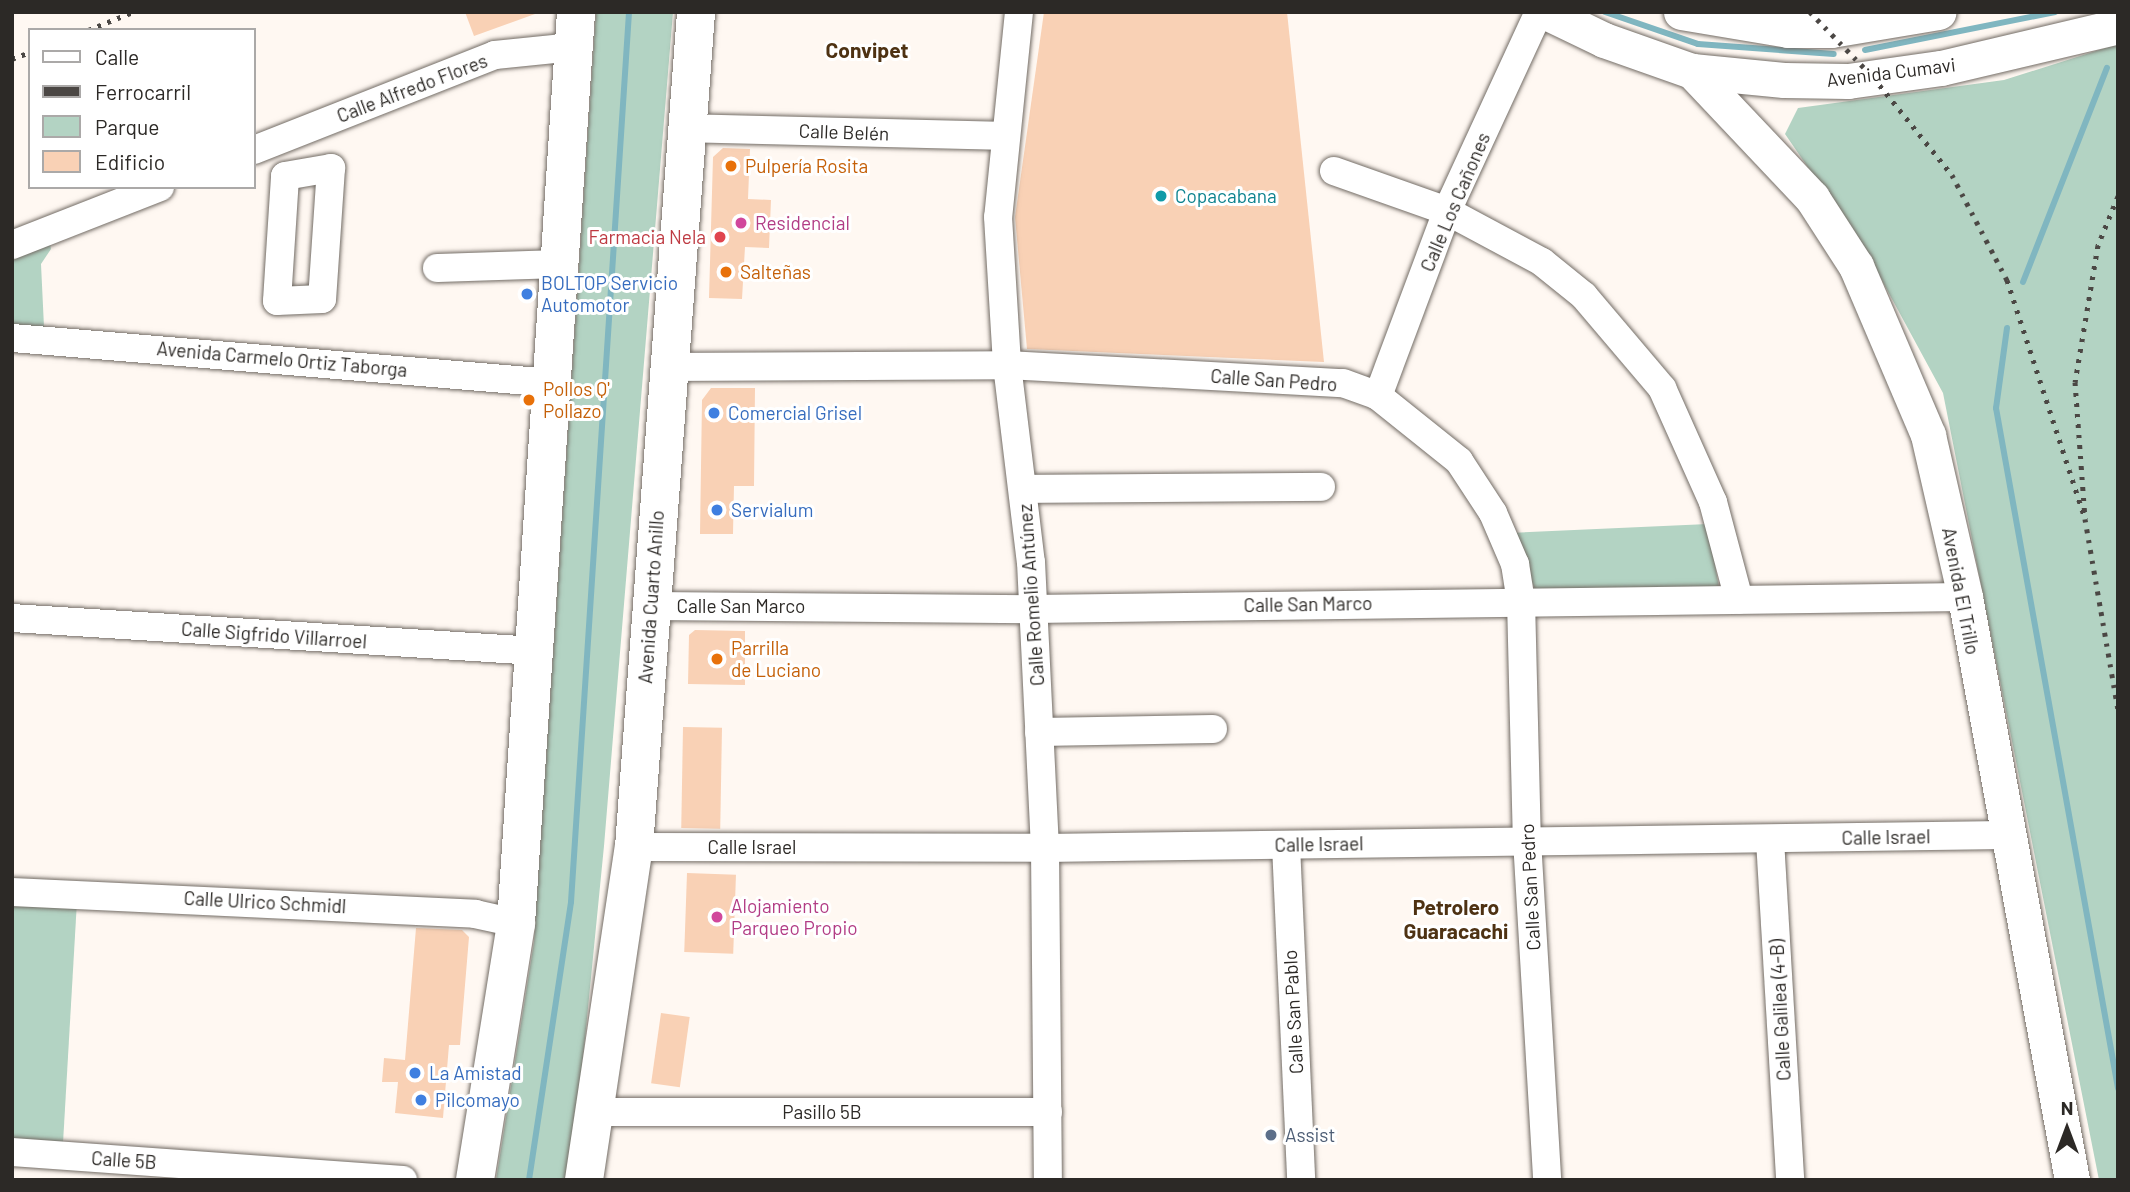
<!DOCTYPE html>
<meta charset="utf-8">
<style>
body{margin:0}
#map{position:relative;width:2130px;height:1192px;overflow:hidden;background:#fff8f2;font-family:Barlow,sans-serif}
div>[style]{position:absolute}
.green>*{inset:0;background:#b3d3c3}
.stream>*{height:6px;margin:-3px;padding:0 3px;transform-origin:3px;border-radius:3px;background:#80b6c0}
.building>*{inset:0;background:#f9d1b5;transform-origin:0 0}
.roads{filter:drop-shadow(0 0 2px #736c65) drop-shadow(0 0 2px #736c65)}
.minor>*{height:28px;margin:-14px;padding:0 14px;transform-origin:14px;border-radius:14px;background:#fff}
.major>*{height:35px;margin:-17.5px;padding:0 17.5px;transform-origin:17.5px;border-radius:17.5px;background:#fff}
.highway>*{height:38px;margin:-19px;padding:0 19px;transform-origin:19px;border-radius:19px;background:#fff}
.rail>*{height:5px;margin-top:-2.5px;transform-origin:0;background:repeating-linear-gradient(90deg,#4b4744 0 3.5px,transparent 0 10.5px)}
.dots>*{width:19px;height:19px;translate:-50% -50%;box-sizing:border-box;border:4px solid #fff;border-radius:50%}
span{translate:-50% -50%;white-space:nowrap;text-align:center;line-height:1.15;-webkit-text-stroke:6px #fff;paint-order:stroke}
.street-label{font-size:19px;color:#2c2926}
.food-label{font-size:19px;color:#c56008}
.left{translate:0 -50%;text-align:left}
.culture-label{font-size:19px;color:#0d838f}
.hotel-label{font-size:19px;color:#b23c85}
.health-label{font-size:19px;color:#be3a42}
.right{translate:-100% -50%;text-align:right}
.shop-label{font-size:19px;color:#366cbe}
.service-label{font-size:19px;color:#4e5e75}
.neighbourhood-label{font-size:21px;color:#4e3213;font-weight:700}
.frame{position:absolute;inset:0;border:14px solid #2c2926;pointer-events:none}
.legend{position:absolute;left:28px;top:28px;width:228px;height:161px;box-sizing:border-box;background:#fff;border:2px solid #aba9a8;margin:0;padding:9px 12px;list-style:none;font-size:21px;color:#2c2926}
.legend li{display:flex;align-items:center;gap:14px;height:35px}
.legend b{width:35px;border:2px solid #aba9a8}
.north{position:absolute;left:2032px;top:1094px;width:70px;height:70px;-webkit-text-stroke:5px #fff;paint-order:stroke;rotate:0deg;font-size:19px;font-weight:700;line-height:28px;text-align:center;color:#2c2926}
.north::after{content:'';display:block;margin:auto;width:24px;height:32px;background:#2c2926;clip-path:polygon(50% 0,100% 100%,50% 72%,0 100%)}
</style>
<div id="map">
<div class="green">
<i style="clip-path:polygon(596px 12px,673px 12px,604px 846px,571px 1180px,496px 1180px,534px 942px)"></i>
<i style="clip-path:polygon(2118px 44px,2118px 1180px,2099px 1180px,1943px 393px,1867px 253px,1785px 134px,1798px 108px,2004px 80px)"></i>
<i style="clip-path:polygon(49px 238px,51px 249px,41px 264px,44px 327px,12px 324px,12px 252px)"></i>
<i style="clip-path:polygon(1708px 524px,1719px 588px,1535px 589px,1510px 533px)"></i>
<i style="clip-path:polygon(12px 899px,77px 901px,63px 1143px,12px 1140px)"></i>
</div>
<div class="stream">
<i style="left:1605px;top:12px;width:98px;rotate:19deg"></i>
<i style="left:1698px;top:44px;width:136px;rotate:4.2deg"></i>
<i style="left:1865px;top:50px;width:194px;rotate:-11.3deg"></i>
<i style="left:2023px;top:282px;width:230px;rotate:-68.6deg"></i>
<i style="left:2007px;top:328px;width:81px;rotate:97.8deg"></i>
<i style="left:1996px;top:408px;width:691px;rotate:79.83deg"></i>
<i style="left:529px;top:1180px;width:281px;rotate:-81.4deg"></i>
<i style="left:571px;top:902px;width:892px;rotate:-86.27deg"></i>
</div>
<div class="building">
<i style="clip-path:polygon(465px 12px,534px 12px,535px 14px,474px 36px)"></i>
<i style="clip-path:polygon(1044px 12px,1287px 12px,1324px 362px,1027px 349px,1015px 217px)"></i>
<i style="clip-path:polygon(723px 148px,750px 149px,748px 199px,771px 200px,769px 248px,745px 247px,742px 299px,709px 298px,713px 157px)"></i>
<i style="clip-path:polygon(711px 388px,755px 388px,754px 486px,734px 486px,733px 534px,700px 534px,702px 400px)"></i>
<i style="clip-path:polygon(695px 630px,745px 631px,745px 685px,688px 684px,689px 635px)"></i>
<i style="left:683px;top:727px;width:39px;height:101px;rotate:1deg"></i>
<i style="left:687px;top:873px;width:49px;height:79px;rotate:2deg"></i>
<i style="clip-path:polygon(416px 928px,462px 930px,469px 937px,460px 1045px,449px 1045px,443px 1118px,395px 1113px,398px 1082px,382px 1082px,384px 1058px,405px 1060px)"></i>
<i style="left:661px;top:1013px;width:29px;height:71px;rotate:8deg"></i>
</div>
<div class="roads">
<div class="minor">
<i style="left:1019px;top:12px;width:206px;rotate:95.8deg"></i>
<i style="left:998px;top:217px;width:148px;rotate:86.5deg"></i>
<i style="left:1007px;top:365px;width:198px;rotate:83.1deg"></i>
<i style="left:1031px;top:562px;width:286px;rotate:87.2deg"></i>
<i style="left:1045px;top:848px;width:332px;rotate:89.5deg"></i>
<i style="left:684px;top:128px;width:321px;rotate:1.4deg"></i>
<i style="left:254px;top:150px;width:259px;rotate:-21.5deg"></i>
<i style="left:495px;top:55px;width:79px;rotate:-5.8deg"></i>
<i style="left:331px;top:168px;width:131px;rotate:93.9deg"></i>
<i style="left:322px;top:299px;width:45px;rotate:177.5deg"></i>
<i style="left:277px;top:301px;width:125px;rotate:-86.3deg"></i>
<i style="left:285px;top:176px;width:47px;rotate:-9.9deg"></i>
<i style="left:1334px;top:171px;width:120px;rotate:19.5deg"></i>
<i style="left:1447px;top:211px;width:108px;rotate:28.2deg"></i>
<i style="left:1542px;top:262px;width:54px;rotate:39deg"></i>
<i style="left:1584px;top:296px;width:121px;rotate:49.7deg"></i>
<i style="left:1662px;top:388px;width:125px;rotate:65.9deg"></i>
<i style="left:1713px;top:502px;width:101px;rotate:75.1deg"></i>
<i style="left:12px;top:245px;width:159px;rotate:-21.4deg"></i>
<i style="left:437px;top:268px;width:123px;rotate:-1.9deg"></i>
<i style="left:12px;top:338px;width:542px;rotate:4.76deg"></i>
<i style="left:666px;top:367px;width:341px;rotate:-0.3deg"></i>
<i style="left:1007px;top:365px;width:336px;rotate:3.1deg"></i>
<i style="left:1343px;top:383px;width:37px;rotate:20deg"></i>
<i style="left:1378px;top:396px;width:104px;rotate:38.7deg"></i>
<i style="left:1459px;top:461px;width:62px;rotate:56.8deg"></i>
<i style="left:1493px;top:513px;width:56px;rotate:66.7deg"></i>
<i style="left:1515px;top:564px;width:36px;rotate:81deg"></i>
<i style="left:1521px;top:600px;width:240px;rotate:88.6deg"></i>
<i style="left:1527px;top:840px;width:341px;rotate:86.6deg"></i>
<i style="left:1378px;top:396px;width:197px;rotate:-69.5deg"></i>
<i style="left:1447px;top:211px;width:219px;rotate:-65.2deg"></i>
<i style="left:1024px;top:489px;width:297px;rotate:-0.4deg"></i>
<i style="left:651px;top:606px;width:381px;rotate:0.5deg"></i>
<i style="left:1032px;top:609px;width:933px;rotate:-0.74deg"></i>
<i style="left:12px;top:618px;width:525px;rotate:3.6deg"></i>
<i style="left:1039px;top:732px;width:174px;rotate:-1deg"></i>
<i style="left:1770px;top:840px;width:341px;rotate:86.6deg"></i>
<i style="left:1286px;top:845px;width:335px;rotate:87.4deg"></i>
<i style="left:634px;top:847px;width:411px;rotate:0.1deg"></i>
<i style="left:1045px;top:848px;width:960px;rotate:-0.78deg"></i>
<i style="left:12px;top:892px;width:464px;rotate:2.7deg"></i>
<i style="left:475px;top:914px;width:42px;rotate:12.4deg"></i>
<i style="left:597px;top:1112px;width:451px"></i>
<i style="left:12px;top:1152px;width:392px;rotate:4.1deg"></i>
</div>
<div class="major">
<i style="left:1546px;top:12px;width:64px;rotate:25.8deg"></i>
<i style="left:1604px;top:40px;width:93px;rotate:19.4deg"></i>
<i style="left:1692px;top:71px;width:92px;rotate:5.6deg"></i>
<i style="left:1784px;top:80px;width:64px;rotate:0.9deg"></i>
<i style="left:1848px;top:81px;width:94px;rotate:-8deg"></i>
<i style="left:1941px;top:68px;width:182px;rotate:-13.3deg"></i>
<i style="left:1681px;top:12px;width:109px;rotate:9.5deg"></i>
<i style="left:1788px;top:30px;width:43px"></i>
<i style="left:1831px;top:30px;width:109px;rotate:-9.5deg"></i>
<i style="left:1692px;top:71px;width:175px;rotate:46.6deg"></i>
<i style="left:1812px;top:198px;width:81px;rotate:57.1deg"></i>
<i style="left:1856px;top:266px;width:184px;rotate:66.9deg"></i>
<i style="left:1928px;top:435px;width:166px;rotate:77.1deg"></i>
<i style="left:1965px;top:597px;width:593px;rotate:79.6deg"></i>
</div>
<div class="highway">
<i style="left:475px;top:1180px;width:260px;rotate:-80.9deg"></i>
<i style="left:516px;top:923px;width:913px;rotate:-86.23deg"></i>
<i style="left:584px;top:1180px;width:337px;rotate:-81.5deg"></i>
<i style="left:634px;top:847px;width:837px;rotate:-85.75deg"></i>
</div>
</div>
<div class="rail">
<i style="left:1810px;top:12px;width:91px;rotate:45.9deg"></i>
<i style="left:1873px;top:77px;width:126px;rotate:51.1deg"></i>
<i style="left:1952px;top:175px;width:119px;rotate:62.4deg"></i>
<i style="left:2007px;top:280px;width:251px;rotate:71.9deg"></i>
<i style="left:88px;top:30px;width:48px;rotate:-21.8deg"></i>
<i style="left:12px;top:59px;width:19px;rotate:-21deg"></i>
<i style="left:2118px;top:196px;width:53px;rotate:112.2deg"></i>
<i style="left:2098px;top:245px;width:139px;rotate:99.5deg"></i>
<i style="left:2075px;top:382px;width:137px;rotate:85.8deg"></i>
<i style="left:2085px;top:519px;width:195px;rotate:80.2deg"></i>
</div>
<div class="dots">
<i style="left:731px;top:166px;background:#e8710a"></i>
<i style="left:1161px;top:196px;background:#0f9aa8"></i>
<i style="left:741px;top:223px;background:#d1479c"></i>
<i style="left:720px;top:237px;background:#e0444e"></i>
<i style="left:726px;top:272px;background:#e8710a"></i>
<i style="left:527px;top:294px;background:#3f7fe0"></i>
<i style="left:529px;top:400px;background:#e8710a"></i>
<i style="left:714px;top:413px;background:#3f7fe0"></i>
<i style="left:717px;top:510px;background:#3f7fe0"></i>
<i style="left:717px;top:659px;background:#e8710a"></i>
<i style="left:717px;top:917px;background:#d1479c"></i>
<i style="left:415px;top:1073px;background:#3f7fe0"></i>
<i style="left:421px;top:1100px;background:#3f7fe0"></i>
<i style="left:1271px;top:1135px;background:#5c6f8a"></i>
</div>
<div class="street-label">
<span style="left:1891px;top:72px;rotate:-7deg">Avenida Cumavi</span>
<span style="left:412px;top:88px;rotate:-21deg">Calle Alfredo Flores</span>
<span style="left:844px;top:132px;rotate:2deg">Calle Belén</span>
<span style="left:1455px;top:202px;rotate:-67deg">Calle Los Cañones</span>
<span style="left:282px;top:359px;rotate:5deg">Avenida Carmelo Ortiz Taborga</span>
<span style="left:1274px;top:380px;rotate:4deg">Calle San Pedro</span>
<span style="left:1961px;top:591px;rotate:79deg">Avenida El Trillo</span>
<span style="left:1031px;top:595px;rotate:-94deg">Calle Romelio Antúnez</span>
<span style="left:651px;top:597px;rotate:-86deg">Avenida Cuarto Anillo</span>
<span style="left:1308px;top:604px;rotate:-1deg">Calle San Marco</span>
<span style="left:741px;top:606px">Calle San Marco</span>
<span style="left:274px;top:635px;rotate:4deg">Calle Sigfrido Villarroel</span>
<span style="left:1886px;top:837px;rotate:-1deg">Calle Israel</span>
<span style="left:1319px;top:844px;rotate:-1deg">Calle Israel</span>
<span style="left:752px;top:847px">Calle Israel</span>
<span style="left:1530px;top:887px;rotate:-93deg">Calle San Pedro</span>
<span style="left:265px;top:902px;rotate:3deg">Calle Ulrico Schmidl</span>
<span style="left:1780px;top:1010px;rotate:-93deg">Calle Galilea (4-B)</span>
<span style="left:1293px;top:1012px;rotate:-93deg">Calle San Pablo</span>
<span style="left:822px;top:1112px">Pasillo 5B</span>
<span style="left:124px;top:1160px;rotate:4deg">Calle 5B</span>
</div>
<div class="food-label">
<span class="left" style="left:745px;top:166px">Pulpería Rosita</span>
<span class="left" style="left:740px;top:272px">Salteñas</span>
<span class="left" style="left:543px;top:400px">Pollos Q'<br>Pollazo</span>
<span class="left" style="left:731px;top:659px">Parrilla<br>de Luciano</span>
</div>
<div class="culture-label">
<span class="left" style="left:1175px;top:196px">Copacabana</span>
</div>
<div class="hotel-label">
<span class="left" style="left:755px;top:223px">Residencial</span>
<span class="left" style="left:731px;top:917px">Alojamiento<br>Parqueo Propio</span>
</div>
<div class="health-label">
<span class="right" style="left:706px;top:237px">Farmacia Nela</span>
</div>
<div class="shop-label">
<span class="left" style="left:541px;top:294px">BOLTOP Servicio<br>Automotor</span>
<span class="left" style="left:728px;top:413px">Comercial Grisel</span>
<span class="left" style="left:731px;top:510px">Servialum</span>
<span class="left" style="left:429px;top:1073px">La Amistad</span>
<span class="left" style="left:435px;top:1100px">Pilcomayo</span>
</div>
<div class="service-label">
<span class="left" style="left:1285px;top:1135px">Assist</span>
</div>
<div class="neighbourhood-label">
<span style="left:867px;top:50px">Convipet</span>
<span style="left:1456px;top:919px">Petrolero<br>Guaracachi</span>
</div>
<div class="frame"></div>
<ul class="legend">
<li><b style="height:9px;background:#fff"></b>Calle</li>
<li><b style="height:9px;background:#4b4744"></b>Ferrocarril</li>
<li><b style="height:19px;background:#b3d3c3"></b>Parque</li>
<li><b style="height:19px;background:#f9d1b5"></b>Edificio</li>
</ul>
<div class="north">N</div>
</div>
